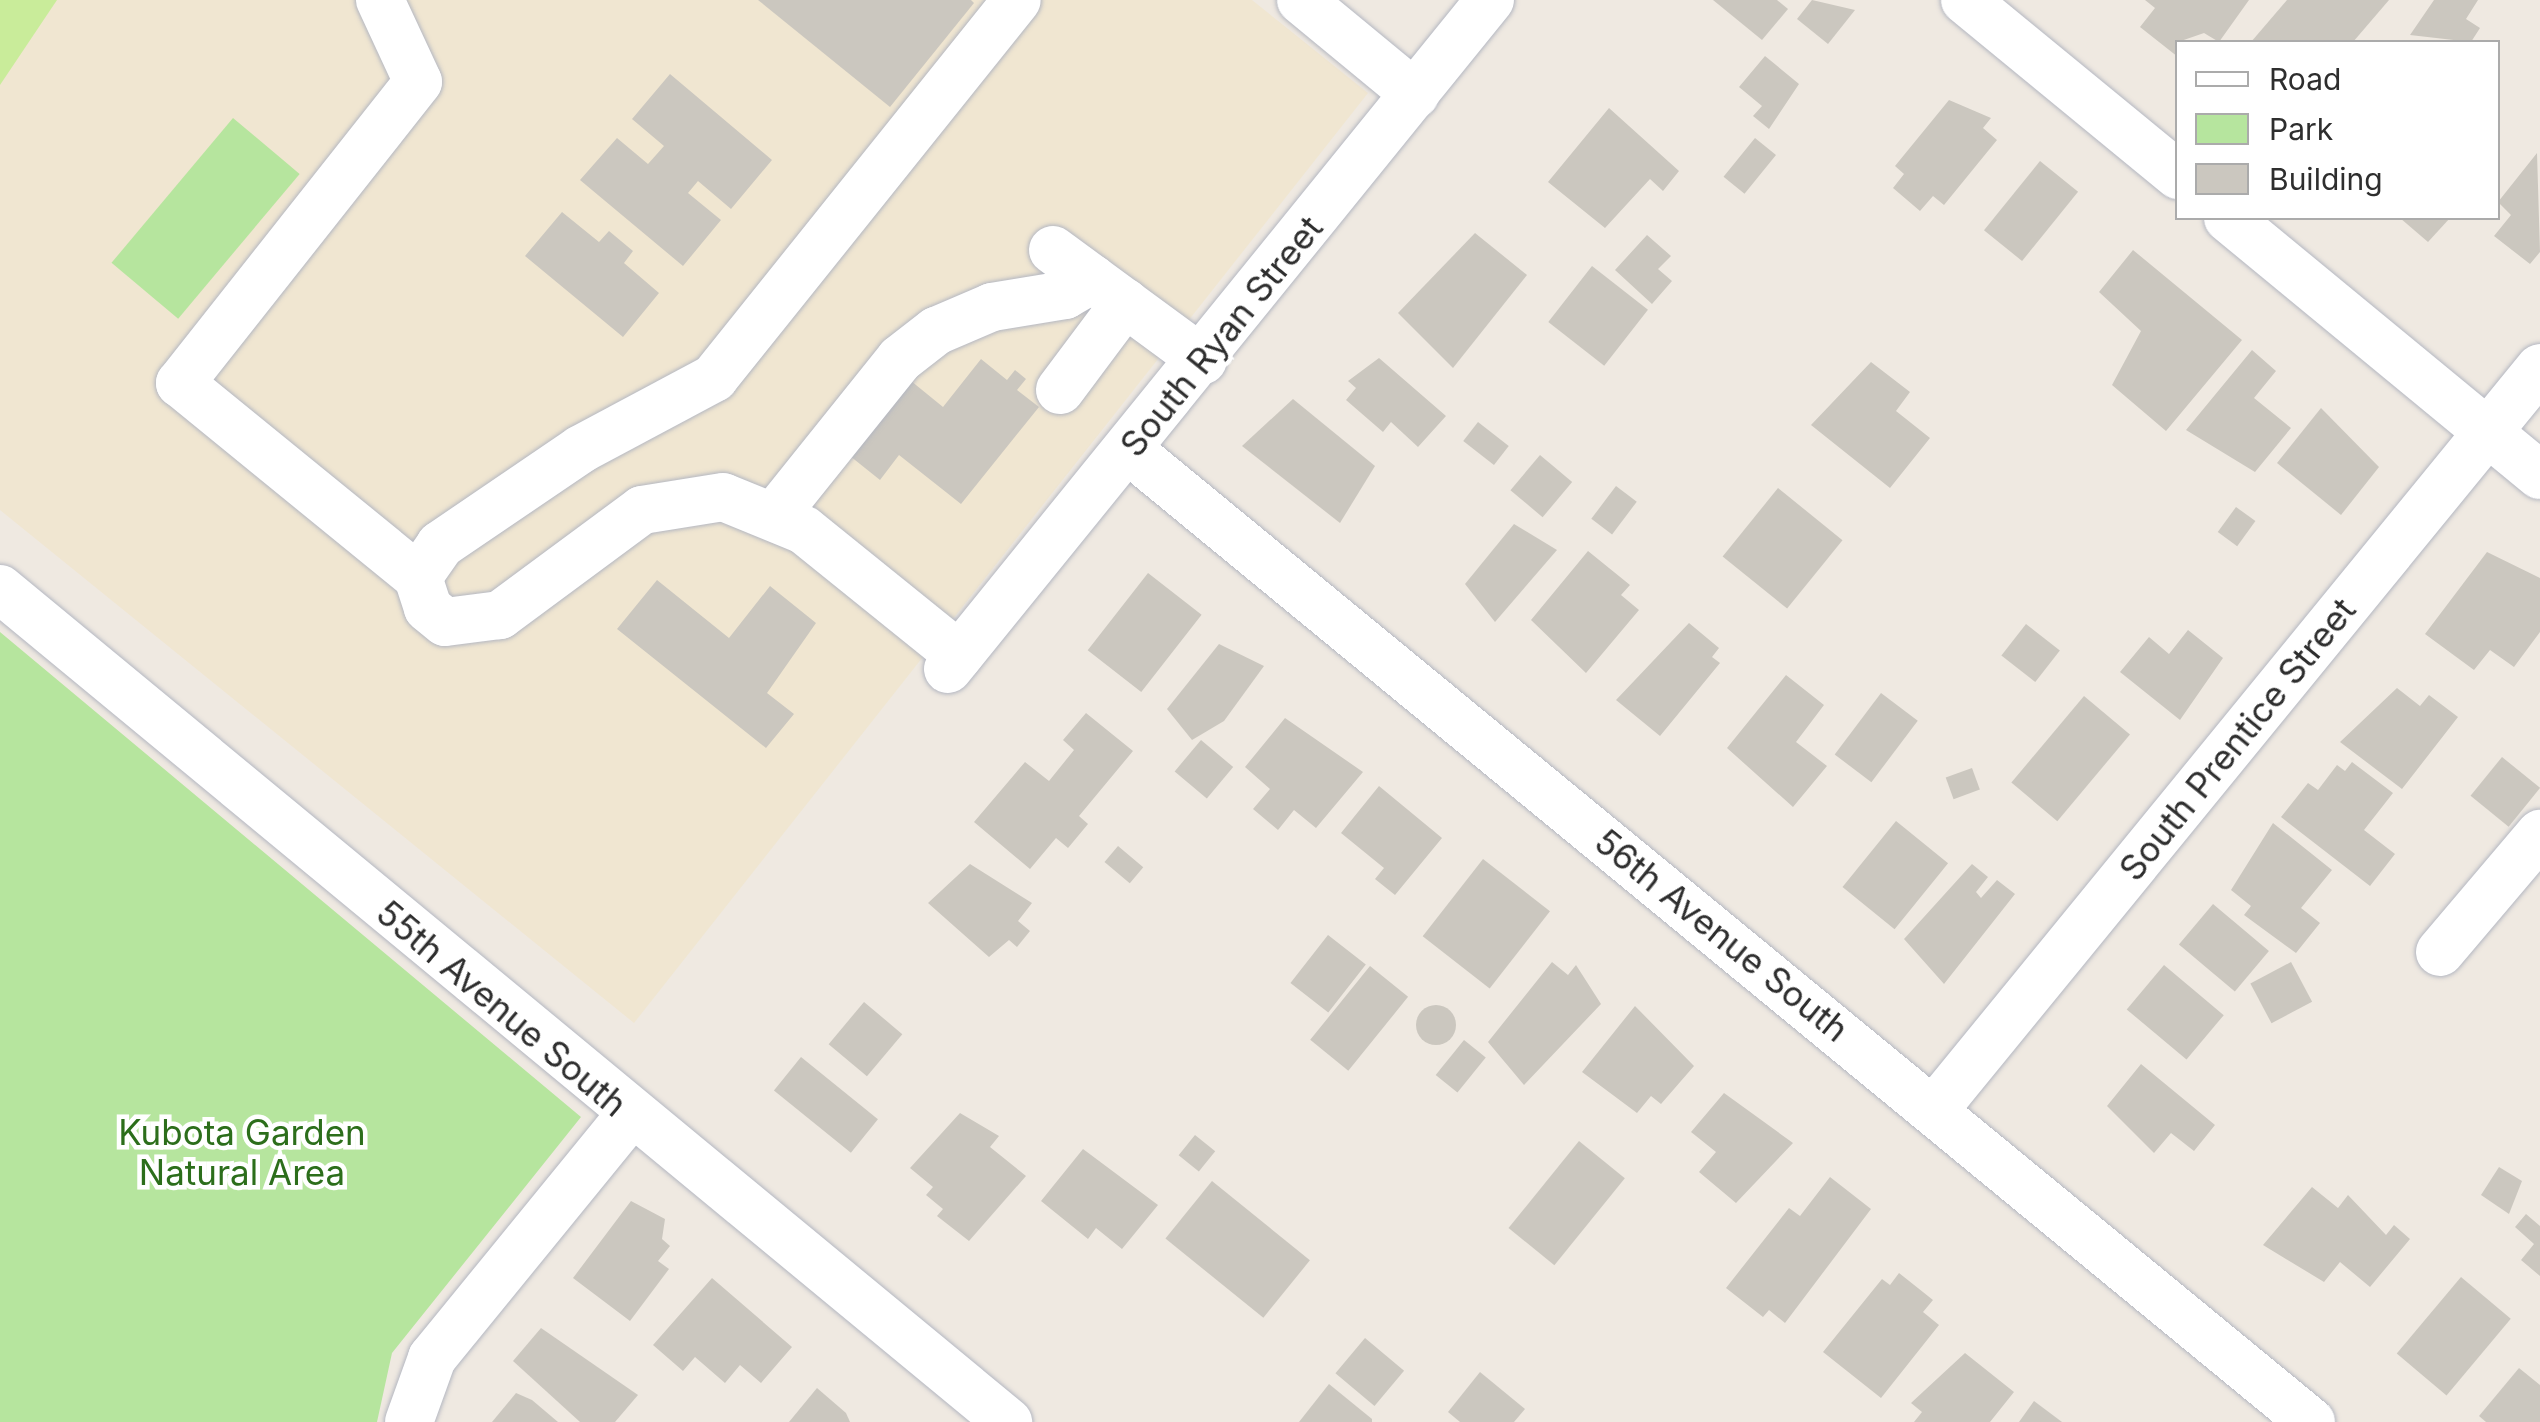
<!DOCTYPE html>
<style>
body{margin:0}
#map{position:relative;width:2540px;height:1422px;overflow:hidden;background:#efe9e1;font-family:Inter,sans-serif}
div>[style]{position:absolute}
.education>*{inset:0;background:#f0e6d1}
.green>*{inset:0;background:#b6e59e;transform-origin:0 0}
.pitch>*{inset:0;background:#c9ec9a}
.building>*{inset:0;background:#cbc7bf;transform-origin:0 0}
.round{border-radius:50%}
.roads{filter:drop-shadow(0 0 2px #b4b7c1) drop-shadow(0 0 2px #b4b7c1)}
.minor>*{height:48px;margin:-24px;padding:0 24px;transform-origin:24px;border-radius:24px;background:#fff}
span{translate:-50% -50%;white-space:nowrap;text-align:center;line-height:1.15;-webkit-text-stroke:9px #fff;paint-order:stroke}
.street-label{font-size:35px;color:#2e2e2e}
.park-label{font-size:35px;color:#2c6e1b}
.legend{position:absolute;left:2175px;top:40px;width:325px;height:180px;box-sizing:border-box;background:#fff;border:2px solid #ababab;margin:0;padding:12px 18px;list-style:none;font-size:30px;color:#2e2e2e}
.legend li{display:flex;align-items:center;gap:20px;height:50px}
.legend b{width:50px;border:2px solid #ababab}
</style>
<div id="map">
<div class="education">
<i style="clip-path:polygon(0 0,1252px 0,1368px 93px,634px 1023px,0 510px)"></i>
</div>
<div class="green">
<i style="left:233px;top:118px;width:87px;height:189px;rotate:40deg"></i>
<i style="clip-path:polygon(0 632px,581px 1117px,392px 1353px,377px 1422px,0 1422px)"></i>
</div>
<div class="pitch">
<i style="clip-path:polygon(0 0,57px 0,0 85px)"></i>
</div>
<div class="building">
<i style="clip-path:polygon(758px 0,971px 0,974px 3px,890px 107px)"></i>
<i style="clip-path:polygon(1713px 0,1777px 0,1788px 9px,1762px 40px)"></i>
<i style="clip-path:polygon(1812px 0,1855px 10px,1828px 44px,1797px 19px)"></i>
<i style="clip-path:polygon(2145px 0,2249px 0,2219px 42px,2204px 33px,2178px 42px,2178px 57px,2140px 27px,2155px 8px)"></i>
<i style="clip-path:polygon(2287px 0,2389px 0,2353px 42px,2251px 42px)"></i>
<i style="clip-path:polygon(2434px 0,2478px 0,2466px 19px,2480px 28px,2471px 42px,2410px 35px)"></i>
<i style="clip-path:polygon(1765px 56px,1799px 84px,1769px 129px,1753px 116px,1762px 106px,1739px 87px)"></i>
<i style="clip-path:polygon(670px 74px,772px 160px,731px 209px,698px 181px,688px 193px,721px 220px,683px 266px,580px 180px,617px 138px,648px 164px,664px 146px,632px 119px)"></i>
<i style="clip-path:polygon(1949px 100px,1991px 118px,1983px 128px,1997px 140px,1944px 205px,1933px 196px,1920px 211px,1893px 188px,1904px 174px,1895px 166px)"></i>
<i style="clip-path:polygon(1609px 108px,1679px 171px,1663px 191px,1650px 179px,1605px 228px,1548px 182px)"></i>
<i style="left:1755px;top:138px;width:27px;height:50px;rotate:39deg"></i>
<i style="clip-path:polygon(2537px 153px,2540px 252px,2530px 264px,2494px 236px,2511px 215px,2498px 202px)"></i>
<i style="left:2040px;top:161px;width:49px;height:89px;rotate:39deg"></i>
<i style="clip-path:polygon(562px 212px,599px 242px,609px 231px,633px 251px,624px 263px,659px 293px,623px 337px,525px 256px)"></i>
<i style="clip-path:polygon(2400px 218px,2450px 218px,2428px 242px)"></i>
<i style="clip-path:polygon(1475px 233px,1527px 275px,1453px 368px,1398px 313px)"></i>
<i style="clip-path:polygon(1647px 235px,1671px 256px,1658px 269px,1672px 281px,1652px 304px,1615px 270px)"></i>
<i style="clip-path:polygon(2133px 250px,2242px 340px,2166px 431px,2112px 385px,2141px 331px,2099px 292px)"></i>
<i style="left:1592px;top:266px;width:71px;height:71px;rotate:38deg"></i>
<i style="clip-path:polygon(2252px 350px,2276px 371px,2254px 398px,2291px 428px,2255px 472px,2186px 430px)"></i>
<i style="clip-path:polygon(1379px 358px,1446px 416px,1418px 447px,1391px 422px,1383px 432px,1346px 400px,1356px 388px,1348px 381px)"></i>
<i style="clip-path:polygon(981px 359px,1007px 380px,1015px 370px,1026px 379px,1017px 390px,1039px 407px,961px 504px,899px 455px,880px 480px,840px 448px,900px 372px,943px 407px)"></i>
<i style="clip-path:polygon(1871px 362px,1910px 392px,1896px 411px,1930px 438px,1890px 488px,1811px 425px)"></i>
<i style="clip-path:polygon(1293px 399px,1375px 466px,1340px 523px,1242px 446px)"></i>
<i style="clip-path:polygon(2321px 408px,2379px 467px,2341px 515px,2277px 463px)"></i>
<i style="left:1478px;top:422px;width:39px;height:24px;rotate:38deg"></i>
<i style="left:1540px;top:455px;width:42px;height:46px;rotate:40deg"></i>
<i style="left:1616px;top:486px;width:26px;height:41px;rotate:37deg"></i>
<i style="left:1778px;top:488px;width:83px;height:88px;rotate:39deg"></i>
<i style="left:2236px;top:507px;width:24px;height:31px;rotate:36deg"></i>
<i style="clip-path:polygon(1514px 524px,1557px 550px,1495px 622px,1465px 584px)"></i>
<i style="clip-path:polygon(1588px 551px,1630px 585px,1621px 595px,1639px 610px,1586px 673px,1531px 620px)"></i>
<i style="clip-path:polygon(2487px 552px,2540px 578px,2540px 632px,2514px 667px,2490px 650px,2474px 670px,2425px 634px)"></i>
<i style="left:1148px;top:573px;width:68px;height:98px;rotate:38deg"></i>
<i style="clip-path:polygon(657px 580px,729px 638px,770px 586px,816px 623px,767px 693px,794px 714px,766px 748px,617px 629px)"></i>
<i style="clip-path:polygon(1689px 623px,1719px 648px,1712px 657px,1720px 663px,1660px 736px,1616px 700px)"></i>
<i style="left:2026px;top:624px;width:43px;height:40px;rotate:38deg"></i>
<i style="clip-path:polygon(2188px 630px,2223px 658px,2180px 720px,2120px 672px,2149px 637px,2169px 654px)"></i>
<i style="clip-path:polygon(1219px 644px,1264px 666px,1224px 721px,1192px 740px,1167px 709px)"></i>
<i style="clip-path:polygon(1786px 675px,1824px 705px,1796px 742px,1827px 766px,1793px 807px,1727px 748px)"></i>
<i style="clip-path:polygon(2397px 688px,2420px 706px,2429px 695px,2458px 717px,2402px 789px,2340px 742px)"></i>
<i style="left:1881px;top:693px;width:46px;height:77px;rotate:37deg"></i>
<i style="left:2084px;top:696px;width:60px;height:113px;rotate:40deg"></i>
<i style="clip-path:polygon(1086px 713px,1133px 751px,1079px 816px,1088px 824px,1068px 848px,1056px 838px,1030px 869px,974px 822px,1025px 762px,1049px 781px,1074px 750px,1063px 740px)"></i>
<i style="clip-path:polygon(1285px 718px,1363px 772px,1316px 828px,1294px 810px,1278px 830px,1253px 809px,1270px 789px,1245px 767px)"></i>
<i style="left:1201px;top:740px;width:42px;height:41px;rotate:40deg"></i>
<i style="left:2502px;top:757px;width:49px;height:50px;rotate:39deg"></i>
<i style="clip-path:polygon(2352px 762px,2393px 793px,2364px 830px,2395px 854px,2370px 886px,2281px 817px,2308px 783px,2318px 790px,2337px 765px,2345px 771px)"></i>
<i style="left:1972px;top:768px;width:23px;height:28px;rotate:70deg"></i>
<i style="clip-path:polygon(1379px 786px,1442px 838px,1395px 895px,1375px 879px,1384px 868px,1341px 833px)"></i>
<i style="left:1896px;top:821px;width:67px;height:85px;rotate:39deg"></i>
<i style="clip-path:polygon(2273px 823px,2332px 870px,2301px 908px,2320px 923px,2296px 953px,2244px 915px,2251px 906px,2231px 890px)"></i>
<i style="left:1118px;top:846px;width:33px;height:21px;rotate:40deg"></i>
<i style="left:1483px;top:859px;width:85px;height:98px;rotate:38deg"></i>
<i style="clip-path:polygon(970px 864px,1032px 903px,1018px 921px,1030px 931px,1017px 947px,1009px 940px,989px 957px,928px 903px)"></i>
<i style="clip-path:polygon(1972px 864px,1988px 877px,1976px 892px,1981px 898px,1997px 880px,2015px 894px,1944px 984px,1904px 939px)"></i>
<i style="left:2213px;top:904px;width:73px;height:53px;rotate:40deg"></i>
<i style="left:1328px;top:935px;width:48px;height:61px;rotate:38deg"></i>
<i style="clip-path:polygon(1552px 962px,1568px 975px,1576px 965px,1601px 1004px,1524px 1085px,1488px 1042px)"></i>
<i style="left:2291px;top:962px;width:45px;height:46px;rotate:62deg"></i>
<i style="left:2164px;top:965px;width:78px;height:58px;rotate:40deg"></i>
<i style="left:1370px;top:966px;width:49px;height:95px;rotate:39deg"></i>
<i style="left:864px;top:1002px;width:50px;height:55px;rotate:40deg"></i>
<i class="round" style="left:1416px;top:1005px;width:40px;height:40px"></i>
<i style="clip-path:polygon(1635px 1006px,1694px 1066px,1661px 1104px,1651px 1096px,1637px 1113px,1582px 1072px)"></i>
<i style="left:1464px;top:1040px;width:28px;height:45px;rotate:39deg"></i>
<i style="left:801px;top:1057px;width:99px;height:43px;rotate:39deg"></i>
<i style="clip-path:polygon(2141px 1064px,2215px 1125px,2194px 1151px,2171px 1133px,2154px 1153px,2107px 1106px)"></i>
<i style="clip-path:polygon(1724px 1093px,1793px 1143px,1736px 1203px,1699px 1172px,1716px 1152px,1691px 1132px)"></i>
<i style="clip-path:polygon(960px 1113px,999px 1136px,990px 1147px,1026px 1176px,969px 1241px,937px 1216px,943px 1209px,926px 1195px,933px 1187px,910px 1168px)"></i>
<i style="left:1195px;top:1135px;width:26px;height:26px;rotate:39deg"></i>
<i style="left:1579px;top:1141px;width:59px;height:112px;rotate:39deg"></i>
<i style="clip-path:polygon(1083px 1149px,1158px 1205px,1122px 1249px,1096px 1228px,1088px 1239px,1041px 1201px)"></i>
<i style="clip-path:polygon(2499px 1167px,2522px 1181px,2509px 1214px,2481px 1195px)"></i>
<i style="clip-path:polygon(1830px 1177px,1871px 1209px,1785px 1323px,1769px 1310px,1763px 1317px,1726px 1288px,1789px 1208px,1800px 1216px)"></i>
<i style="left:1212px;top:1181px;width:126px;height:74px;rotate:39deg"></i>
<i style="clip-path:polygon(2312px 1187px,2338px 1208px,2348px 1195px,2386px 1235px,2394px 1225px,2410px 1239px,2370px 1287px,2340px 1262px,2324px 1282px,2263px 1245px)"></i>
<i style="clip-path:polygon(631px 1201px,665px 1219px,662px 1239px,670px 1246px,658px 1261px,669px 1269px,630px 1321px,573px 1278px)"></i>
<i style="clip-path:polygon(2526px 1214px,2540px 1226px,2540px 1276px,2521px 1260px,2534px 1244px,2515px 1227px)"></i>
<i style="clip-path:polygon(1899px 1273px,1933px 1300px,1923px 1312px,1939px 1325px,1881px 1398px,1823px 1352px,1882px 1279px,1890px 1285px)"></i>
<i style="left:2461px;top:1277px;width:65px;height:100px;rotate:40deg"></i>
<i style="clip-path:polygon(712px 1278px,792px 1347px,761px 1383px,740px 1365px,725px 1383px,695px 1357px,683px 1371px,653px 1345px)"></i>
<i style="clip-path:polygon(541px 1328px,638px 1395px,615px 1422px,580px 1422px,513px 1361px)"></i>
<i style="left:1365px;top:1338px;width:51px;height:46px;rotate:40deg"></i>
<i style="clip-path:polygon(1965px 1353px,2014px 1392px,1990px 1422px,1914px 1422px,1922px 1412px,1911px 1403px)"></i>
<i style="clip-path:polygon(2519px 1368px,2540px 1385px,2540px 1422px,2486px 1422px,2479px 1416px)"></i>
<i style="clip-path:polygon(1480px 1372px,1525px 1409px,1514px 1422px,1460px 1422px,1448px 1412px)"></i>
<i style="clip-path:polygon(1329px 1384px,1372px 1419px,1372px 1422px,1299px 1422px)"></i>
<i style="clip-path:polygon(817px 1388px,846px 1413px,850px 1422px,789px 1422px)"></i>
<i style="clip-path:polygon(516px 1393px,532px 1400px,558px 1422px,492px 1422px)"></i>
<i style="clip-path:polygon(2034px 1401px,2062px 1422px,2019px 1422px)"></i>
</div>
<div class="roads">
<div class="minor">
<i style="left:380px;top:0;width:90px;rotate:65.1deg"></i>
<i style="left:418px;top:82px;width:384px;rotate:128.3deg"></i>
<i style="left:180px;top:383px;width:307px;rotate:39.2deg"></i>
<i style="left:1301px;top:0;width:148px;rotate:39.5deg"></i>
<i style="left:1965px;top:0;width:276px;rotate:39.4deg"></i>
<i style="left:2228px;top:218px;width:404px;rotate:39.5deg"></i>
<i style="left:1053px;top:250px;width:186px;rotate:36.3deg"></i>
<i style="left:1060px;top:390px;width:109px;rotate:-53.2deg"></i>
<i style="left:1130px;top:451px;width:1529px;rotate:39.43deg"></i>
<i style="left:775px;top:515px;width:200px;rotate:-51.3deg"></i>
<i style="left:900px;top:359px;width:46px;rotate:-37.9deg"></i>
<i style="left:936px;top:331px;width:61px;rotate:-23.2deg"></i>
<i style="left:992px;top:307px;width:74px;rotate:-9.3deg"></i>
<i style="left:1065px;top:295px;width:32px;rotate:-30deg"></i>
<i style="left:0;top:589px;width:1308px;rotate:39.57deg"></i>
<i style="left:959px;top:655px;width:199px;rotate:-141.1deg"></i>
<i style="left:804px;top:530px;width:87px;rotate:-157.8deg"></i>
<i style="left:723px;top:497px;width:82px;rotate:170.9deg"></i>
<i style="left:642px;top:510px;width:177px;rotate:143.5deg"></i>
<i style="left:500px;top:615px;width:55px;rotate:172.7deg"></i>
<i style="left:445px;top:622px;width:22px;rotate:-141deg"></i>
<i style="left:428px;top:608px;width:33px;rotate:-108deg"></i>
<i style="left:418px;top:577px;width:39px;rotate:-55deg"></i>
<i style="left:440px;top:545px;width:171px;rotate:-34.2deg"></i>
<i style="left:581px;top:449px;width:151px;rotate:-28.1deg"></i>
<i style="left:714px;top:378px;width:484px;rotate:-51.3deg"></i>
<i style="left:948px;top:669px;width:861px;rotate:-50.99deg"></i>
<i style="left:2440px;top:952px;width:155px;rotate:-49.7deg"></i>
<i style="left:1934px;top:1110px;width:958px;rotate:-50.76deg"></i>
<i style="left:409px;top:1422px;width:68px;rotate:-70.2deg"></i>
<i style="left:432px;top:1358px;width:313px;rotate:-50.8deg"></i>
</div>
</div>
<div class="street-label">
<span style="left:1221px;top:336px;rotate:-51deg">South Ryan Street</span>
<span style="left:2237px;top:739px;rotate:-51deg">South Prentice Street</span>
<span style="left:1722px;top:935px;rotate:39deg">56th Avenue South</span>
<span style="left:502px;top:1008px;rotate:40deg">55th Avenue South</span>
</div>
<div class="park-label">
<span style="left:242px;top:1152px">Kubota Garden<br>Natural Area</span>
</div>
<ul class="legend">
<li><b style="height:12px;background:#fff"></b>Road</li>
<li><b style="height:28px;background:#b6e59e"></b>Park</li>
<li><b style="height:28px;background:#cbc7bf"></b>Building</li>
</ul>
</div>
